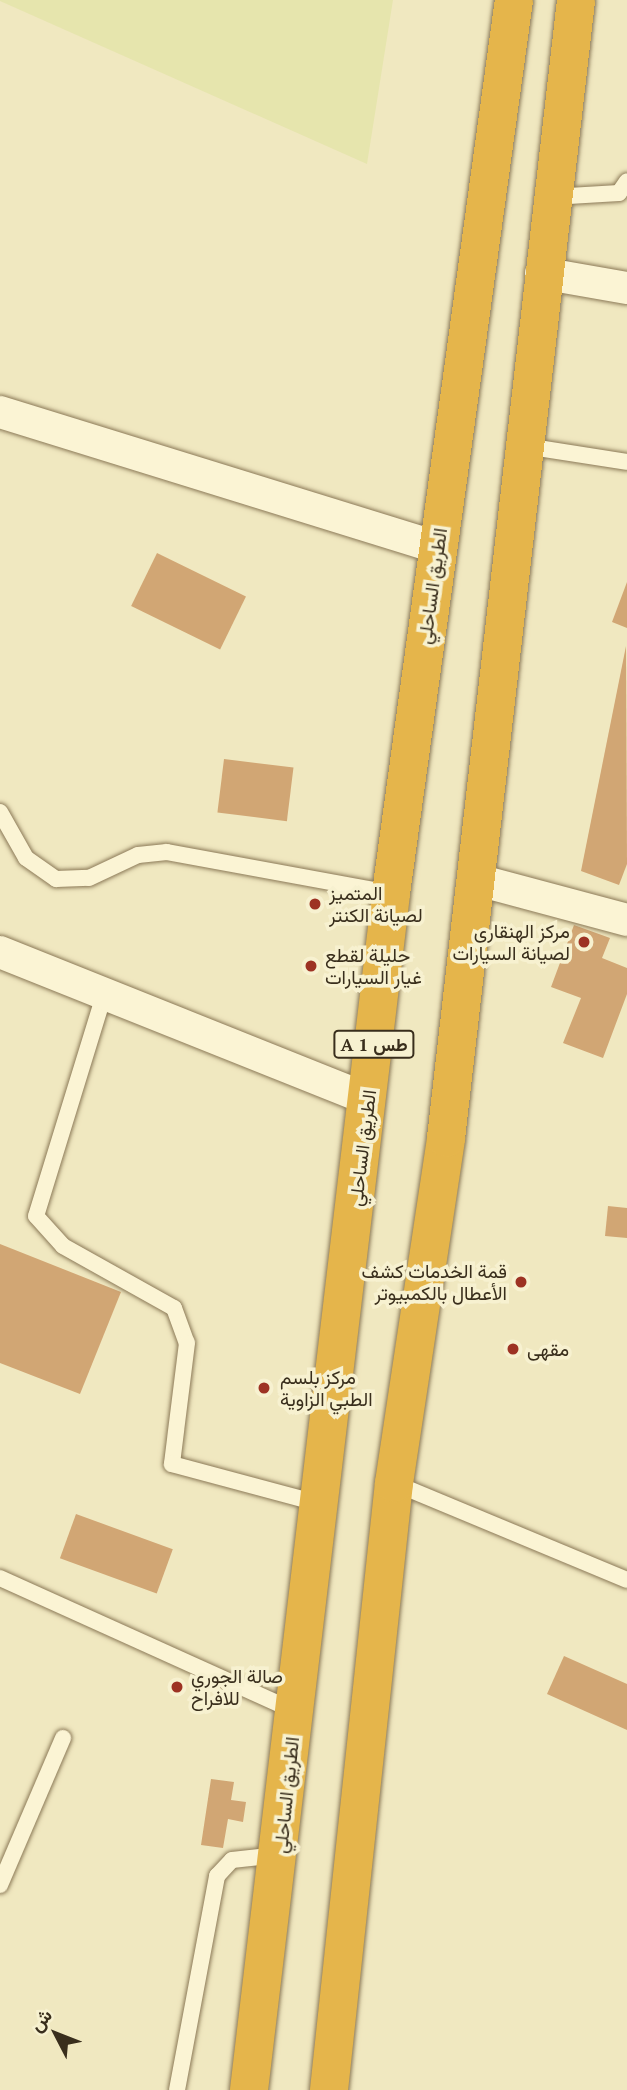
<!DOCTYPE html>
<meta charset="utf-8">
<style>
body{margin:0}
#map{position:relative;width:627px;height:2090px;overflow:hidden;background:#f0e8c0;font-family:"PT Serif",Vazirmatn,serif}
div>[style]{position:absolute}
.farmland>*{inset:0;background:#e6e5ad}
.building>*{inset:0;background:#d1a674;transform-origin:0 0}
.roads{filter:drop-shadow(0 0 2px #8b7957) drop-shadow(0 0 2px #8b7957)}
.lane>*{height:16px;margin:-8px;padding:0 8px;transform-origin:8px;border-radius:8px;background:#fbf4d4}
.street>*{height:32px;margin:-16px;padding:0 16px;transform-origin:16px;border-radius:16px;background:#fbf4d4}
.highway>*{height:38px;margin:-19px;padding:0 19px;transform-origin:19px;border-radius:19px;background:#e5b54b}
.dots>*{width:19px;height:19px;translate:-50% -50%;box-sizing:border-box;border:4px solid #f7f1d0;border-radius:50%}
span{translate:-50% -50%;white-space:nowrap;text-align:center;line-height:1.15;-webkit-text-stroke:7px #f7f1d0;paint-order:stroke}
.shield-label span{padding:2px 5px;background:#f7f1d0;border:2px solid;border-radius:5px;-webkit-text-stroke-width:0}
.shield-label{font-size:18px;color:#392e1c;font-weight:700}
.street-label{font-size:19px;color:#392e1c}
.poi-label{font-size:19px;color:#392e1c}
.left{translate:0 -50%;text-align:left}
.right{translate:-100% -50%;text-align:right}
.north{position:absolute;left:21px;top:1999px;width:70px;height:70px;-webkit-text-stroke:5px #f7f1d0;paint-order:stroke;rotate:312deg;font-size:19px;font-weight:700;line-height:28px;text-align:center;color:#392e1c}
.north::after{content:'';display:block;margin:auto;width:24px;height:32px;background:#392e1c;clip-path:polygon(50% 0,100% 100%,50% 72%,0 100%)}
</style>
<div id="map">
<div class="farmland">
<i style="clip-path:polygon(393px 0,367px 164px,0 1px,0 0)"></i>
</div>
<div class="building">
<i style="left:157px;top:553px;width:99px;height:59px;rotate:26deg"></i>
<i style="clip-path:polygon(627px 582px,627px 628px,612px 622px)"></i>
<i style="clip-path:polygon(626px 646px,627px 864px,619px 885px,581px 871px)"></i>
<i style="left:224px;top:759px;width:70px;height:54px;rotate:7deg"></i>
<i style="clip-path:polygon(574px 925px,610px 938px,602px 958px,627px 968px,627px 994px,603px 1058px,563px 1043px,581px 998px,551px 987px)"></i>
<i style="clip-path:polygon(608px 1206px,627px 1208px,627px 1238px,605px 1236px)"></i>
<i style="clip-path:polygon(0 1244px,121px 1292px,80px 1394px,0 1363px)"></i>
<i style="left:76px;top:1514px;width:103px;height:47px;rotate:20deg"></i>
<i style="clip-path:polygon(564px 1656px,627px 1684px,627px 1730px,547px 1694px)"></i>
<i style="clip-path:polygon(211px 1779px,234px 1782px,231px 1800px,246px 1802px,243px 1822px,228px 1819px,223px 1848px,201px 1845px)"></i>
</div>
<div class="roads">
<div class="lane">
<i style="left:552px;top:197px;width:67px;rotate:-3.4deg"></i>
<i style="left:619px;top:193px;width:14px;rotate:-56deg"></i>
<i style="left:525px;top:446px;width:103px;rotate:8.9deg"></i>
<i style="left:0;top:812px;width:53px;rotate:60.5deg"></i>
<i style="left:26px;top:858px;width:37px;rotate:35deg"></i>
<i style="left:56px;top:879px;width:33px;rotate:-2deg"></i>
<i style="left:89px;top:878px;width:54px;rotate:-25.1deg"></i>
<i style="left:138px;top:855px;width:29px;rotate:-6deg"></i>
<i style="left:167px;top:852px;width:228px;rotate:10.4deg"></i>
<i style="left:104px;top:995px;width:231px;rotate:107.1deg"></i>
<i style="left:36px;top:1216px;width:40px;rotate:48deg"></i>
<i style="left:63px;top:1246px;width:127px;rotate:29.2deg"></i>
<i style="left:174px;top:1308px;width:37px;rotate:70deg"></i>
<i style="left:187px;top:1343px;width:122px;rotate:97.1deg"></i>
<i style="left:172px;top:1464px;width:151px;rotate:15deg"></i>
<i style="left:394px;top:1483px;width:252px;rotate:22.6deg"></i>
<i style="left:0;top:1578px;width:324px;rotate:24.3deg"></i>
<i style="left:0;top:1885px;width:160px;rotate:-66.8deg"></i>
<i style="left:177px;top:2090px;width:218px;rotate:-79.4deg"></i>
<i style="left:217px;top:1876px;width:22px;rotate:-47deg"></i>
<i style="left:232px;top:1860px;width:46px;rotate:-6.2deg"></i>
</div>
<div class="street">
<i style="left:541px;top:273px;width:87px;rotate:9.9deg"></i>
<i style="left:0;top:412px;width:457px;rotate:17.2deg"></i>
<i style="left:474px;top:879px;width:158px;rotate:15deg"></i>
<i style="left:0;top:952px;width:396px;rotate:21.8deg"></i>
</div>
<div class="highway">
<i style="left:249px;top:2090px;width:1205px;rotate:-83.23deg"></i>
<i style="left:391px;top:893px;width:901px;rotate:-82.16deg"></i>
<i style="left:329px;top:2090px;width:610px;rotate:-83.89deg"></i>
<i style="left:394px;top:1483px;width:349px;rotate:-81.4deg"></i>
<i style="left:446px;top:1138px;width:1145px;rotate:-83.48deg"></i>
</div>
</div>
<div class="dots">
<i style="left:315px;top:904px;background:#9d3223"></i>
<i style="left:584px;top:942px;background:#9d3223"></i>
<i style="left:311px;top:966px;background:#9d3223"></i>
<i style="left:521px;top:1282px;background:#9d3223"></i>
<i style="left:513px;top:1349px;background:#9d3223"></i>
<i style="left:264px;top:1388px;background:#9d3223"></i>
<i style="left:177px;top:1687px;background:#9d3223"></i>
</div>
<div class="shield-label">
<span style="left:374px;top:1044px">A 1 طس</span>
</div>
<div class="street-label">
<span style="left:432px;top:586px;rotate:-82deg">الطريق الساحلي</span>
<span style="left:362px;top:1148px;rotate:-83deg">الطريق الساحلي</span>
<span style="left:286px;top:1795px;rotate:-84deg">الطريق الساحلي</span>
</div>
<div class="poi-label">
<span class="left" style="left:329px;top:904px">المتميز<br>لصيانة الكنتر</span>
<span class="right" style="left:570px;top:942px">مركز الهنقاري<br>لصيانة السيارات</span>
<span class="left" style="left:325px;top:966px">حليلة لقطع<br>غيار السيارات</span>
<span class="right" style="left:507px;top:1282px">قمة الخدمات كشف<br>الأعطال بالكمبيوتر</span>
<span class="left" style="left:527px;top:1349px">مقهى</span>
<span class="left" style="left:280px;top:1388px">مركز بلسم<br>الطبي الزاوية</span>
<span class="left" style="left:191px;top:1687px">صالة الجوري<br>للافراح</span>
</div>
<div class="north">ش</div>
</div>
